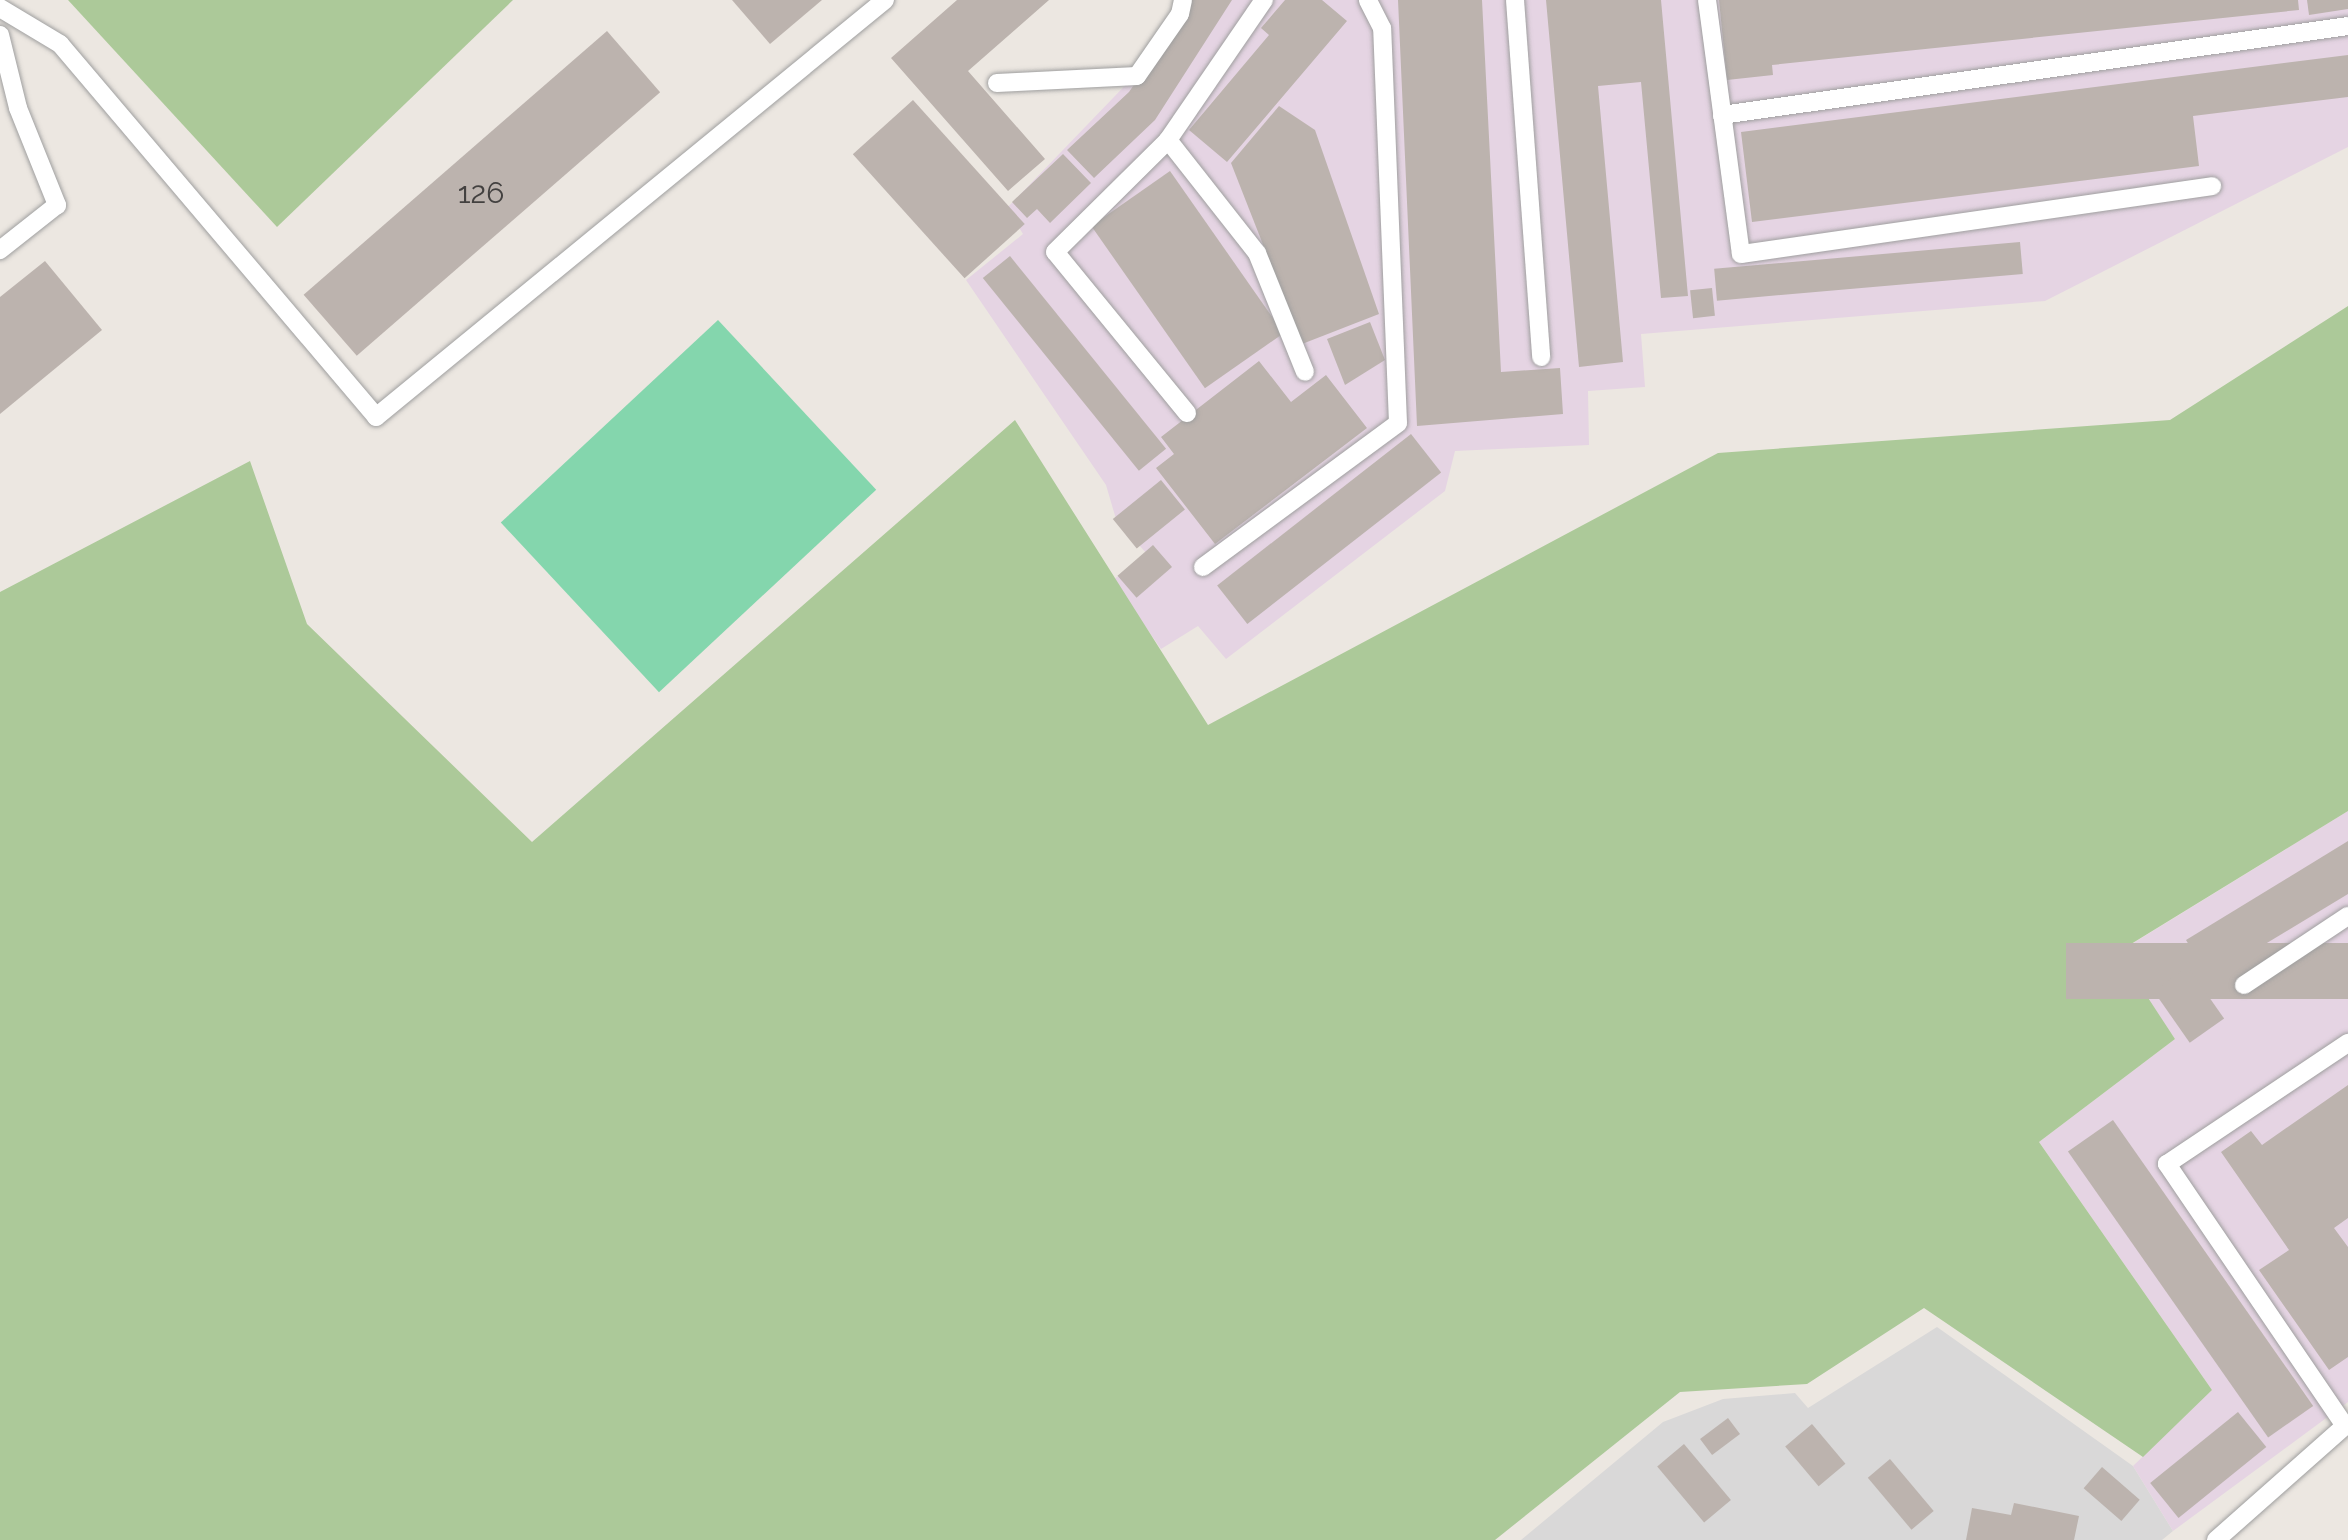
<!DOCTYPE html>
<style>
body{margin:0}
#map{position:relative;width:2348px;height:1540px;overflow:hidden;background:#ece7e1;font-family:Raleway,sans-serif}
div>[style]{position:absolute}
.residential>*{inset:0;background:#d9d8d8}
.industrial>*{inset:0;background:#e5d4e3}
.forest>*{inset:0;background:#acc999}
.pitch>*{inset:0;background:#84d6ad;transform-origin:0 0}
.building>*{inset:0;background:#bcb3ae;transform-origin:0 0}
.roads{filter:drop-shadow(0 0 2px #9f9f9f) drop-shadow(0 0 2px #9f9f9f)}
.lane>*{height:18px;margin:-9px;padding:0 9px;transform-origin:9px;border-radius:9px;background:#fff}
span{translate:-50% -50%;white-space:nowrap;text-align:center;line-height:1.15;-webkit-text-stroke:8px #fff;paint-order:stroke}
.number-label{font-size:30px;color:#434140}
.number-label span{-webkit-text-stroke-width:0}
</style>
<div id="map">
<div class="residential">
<i style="clip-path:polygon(1937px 1327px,2133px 1466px,2173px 1531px,2162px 1540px,1521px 1540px,1663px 1422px,1723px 1399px,1795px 1393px,1808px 1408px)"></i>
</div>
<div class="industrial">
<i style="clip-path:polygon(1191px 0,2348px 0,2348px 147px,2045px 301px,1641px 334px,1645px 387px,1588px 391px,1589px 445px,1455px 451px,1445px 491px,1226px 659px,1198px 626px,1161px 649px,1113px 580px,1147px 554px,1116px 519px,1106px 485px,966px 280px,1023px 234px,1007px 208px,1139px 71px)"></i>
<i style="clip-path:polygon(2348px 811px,2348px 1402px,2173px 1531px,2133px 1466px,2212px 1390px,2039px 1142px,2175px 1039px,2117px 953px)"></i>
</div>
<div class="forest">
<i style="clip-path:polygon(68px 0,513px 0,277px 227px)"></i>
<i style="clip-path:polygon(2348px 306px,2348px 811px,2118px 952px,2175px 1039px,2039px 1142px,2212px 1390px,2143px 1457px,1924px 1308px,1807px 1384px,1680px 1392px,1495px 1540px,0 1540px,0 592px,250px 461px,307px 624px,532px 842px,1015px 420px,1208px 725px,1718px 453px,2170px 420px)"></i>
</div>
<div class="pitch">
<i style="left:718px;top:320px;width:232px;height:297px;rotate:47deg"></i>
</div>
<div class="building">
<i style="clip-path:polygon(732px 0,822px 0,770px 44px)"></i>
<i style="clip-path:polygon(957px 0,1049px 0,968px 71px,1045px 159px,1008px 191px,891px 58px)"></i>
<i style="clip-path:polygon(1192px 0,1232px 0,1155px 120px,1094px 178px,1067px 150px,1129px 92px)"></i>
<i style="clip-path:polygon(1285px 0,1322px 0,1347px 21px,1227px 162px,1189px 130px,1269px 35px,1261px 28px)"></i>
<i style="clip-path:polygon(1398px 0,1482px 0,1501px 372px,1560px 368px,1563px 414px,1417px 426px)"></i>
<i style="clip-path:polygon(1546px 0,1661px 0,1688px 296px,1661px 298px,1641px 82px,1598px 86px,1623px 362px,1579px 367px)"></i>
<i style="clip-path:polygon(1719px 0,2298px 0,2299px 10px,1772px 65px,1773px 75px,1727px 80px)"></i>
<i style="clip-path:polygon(2307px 0,2348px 0,2348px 9px,2309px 15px)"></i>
<i style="left:607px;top:31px;width:81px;height:402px;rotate:49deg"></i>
<i style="clip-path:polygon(2348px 55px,2348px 97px,2193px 116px,2199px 166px,1752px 222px,1741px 132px)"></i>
<i style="left:913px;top:100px;width:167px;height:81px;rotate:48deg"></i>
<i style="clip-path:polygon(1279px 106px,1315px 130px,1379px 314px,1302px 344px,1231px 163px)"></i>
<i style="clip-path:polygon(1063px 154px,1091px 183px,1050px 223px,1037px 209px,1027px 218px,1012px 202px)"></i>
<i style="left:1170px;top:171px;width:198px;height:96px;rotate:55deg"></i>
<i style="left:2020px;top:242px;width:32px;height:307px;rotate:85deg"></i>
<i style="left:1010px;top:256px;width:248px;height:35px;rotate:51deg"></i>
<i style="clip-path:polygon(45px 261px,102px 330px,0 414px,0 297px)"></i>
<i style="left:1712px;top:288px;width:28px;height:22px;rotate:84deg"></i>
<i style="clip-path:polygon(1370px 322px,1385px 360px,1345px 385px,1327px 339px)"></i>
<i style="clip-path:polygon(1259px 361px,1291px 402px,1326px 375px,1367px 428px,1215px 544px,1156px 468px,1174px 454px,1161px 437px)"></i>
<i style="left:1411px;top:434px;width:49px;height:246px;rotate:52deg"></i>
<i style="left:1161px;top:480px;width:38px;height:62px;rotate:51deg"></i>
<i style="left:1153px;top:545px;width:29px;height:47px;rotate:49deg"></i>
<i style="clip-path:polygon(2348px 841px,2348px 894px,2209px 978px,2186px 940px)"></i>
<i style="left:2348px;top:943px;width:56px;height:282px;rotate:90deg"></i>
<i style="left:2188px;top:967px;width:63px;height:42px;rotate:55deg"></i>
<i style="clip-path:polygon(2348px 1085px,2348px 1218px,2334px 1228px,2348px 1247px,2348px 1357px,2329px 1370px,2259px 1270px,2289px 1250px,2221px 1152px,2251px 1131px,2262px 1145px)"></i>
<i style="left:2113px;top:1120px;width:349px;height:55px;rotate:55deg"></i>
<i style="left:2238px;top:1412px;width:45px;height:113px;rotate:51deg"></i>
<i style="left:1728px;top:1418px;width:20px;height:35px;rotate:53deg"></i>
<i style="left:1812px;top:1424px;width:52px;height:35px;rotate:50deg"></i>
<i style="left:1684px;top:1444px;width:73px;height:35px;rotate:50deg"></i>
<i style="left:1890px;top:1459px;width:68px;height:29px;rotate:50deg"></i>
<i style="left:2102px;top:1467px;width:50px;height:28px;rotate:41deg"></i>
<i style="clip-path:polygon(2014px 1503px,2079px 1516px,2074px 1540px,1966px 1540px,1972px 1508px,2011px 1515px)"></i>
</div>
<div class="roads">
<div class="lane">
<i style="left:1515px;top:0;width:358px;rotate:85.8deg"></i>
<i style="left:1707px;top:0;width:256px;rotate:82.4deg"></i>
<i style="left:1741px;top:254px;width:476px;rotate:-8.2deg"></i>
<i style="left:0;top:8px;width:70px;rotate:31deg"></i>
<i style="left:60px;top:44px;width:489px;rotate:49.7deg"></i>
<i style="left:376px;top:417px;width:658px;rotate:-39.33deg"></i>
<i style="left:0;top:35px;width:75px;rotate:76.1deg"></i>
<i style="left:18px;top:108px;width:105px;rotate:68.1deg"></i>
<i style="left:57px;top:205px;width:73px;rotate:141.7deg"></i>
<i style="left:997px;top:83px;width:140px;rotate:-2.9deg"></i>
<i style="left:1137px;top:76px;width:75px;rotate:-55.3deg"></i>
<i style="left:1180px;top:14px;width:14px;rotate:-78deg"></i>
<i style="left:1722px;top:115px;width:632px;rotate:-8.09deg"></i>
<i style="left:1168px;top:140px;width:144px;rotate:51.8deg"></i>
<i style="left:1257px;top:253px;width:128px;rotate:68deg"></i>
<i style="left:1187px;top:413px;width:208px;rotate:-129.3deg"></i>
<i style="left:1055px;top:252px;width:159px;rotate:-44.7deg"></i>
<i style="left:1168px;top:140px;width:170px;rotate:-55.6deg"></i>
<i style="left:1203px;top:567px;width:242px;rotate:-36.4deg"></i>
<i style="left:1398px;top:423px;width:395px;rotate:-92.3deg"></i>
<i style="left:1382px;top:28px;width:31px;rotate:-117deg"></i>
<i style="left:2244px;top:985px;width:125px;rotate:-33.6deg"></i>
<i style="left:2216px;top:1540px;width:172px;rotate:-41.5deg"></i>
<i style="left:2345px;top:1426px;width:317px;rotate:-124.2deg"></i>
<i style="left:2167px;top:1164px;width:218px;rotate:-33.8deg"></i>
</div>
</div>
<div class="number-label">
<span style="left:481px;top:193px">126</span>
</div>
</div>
